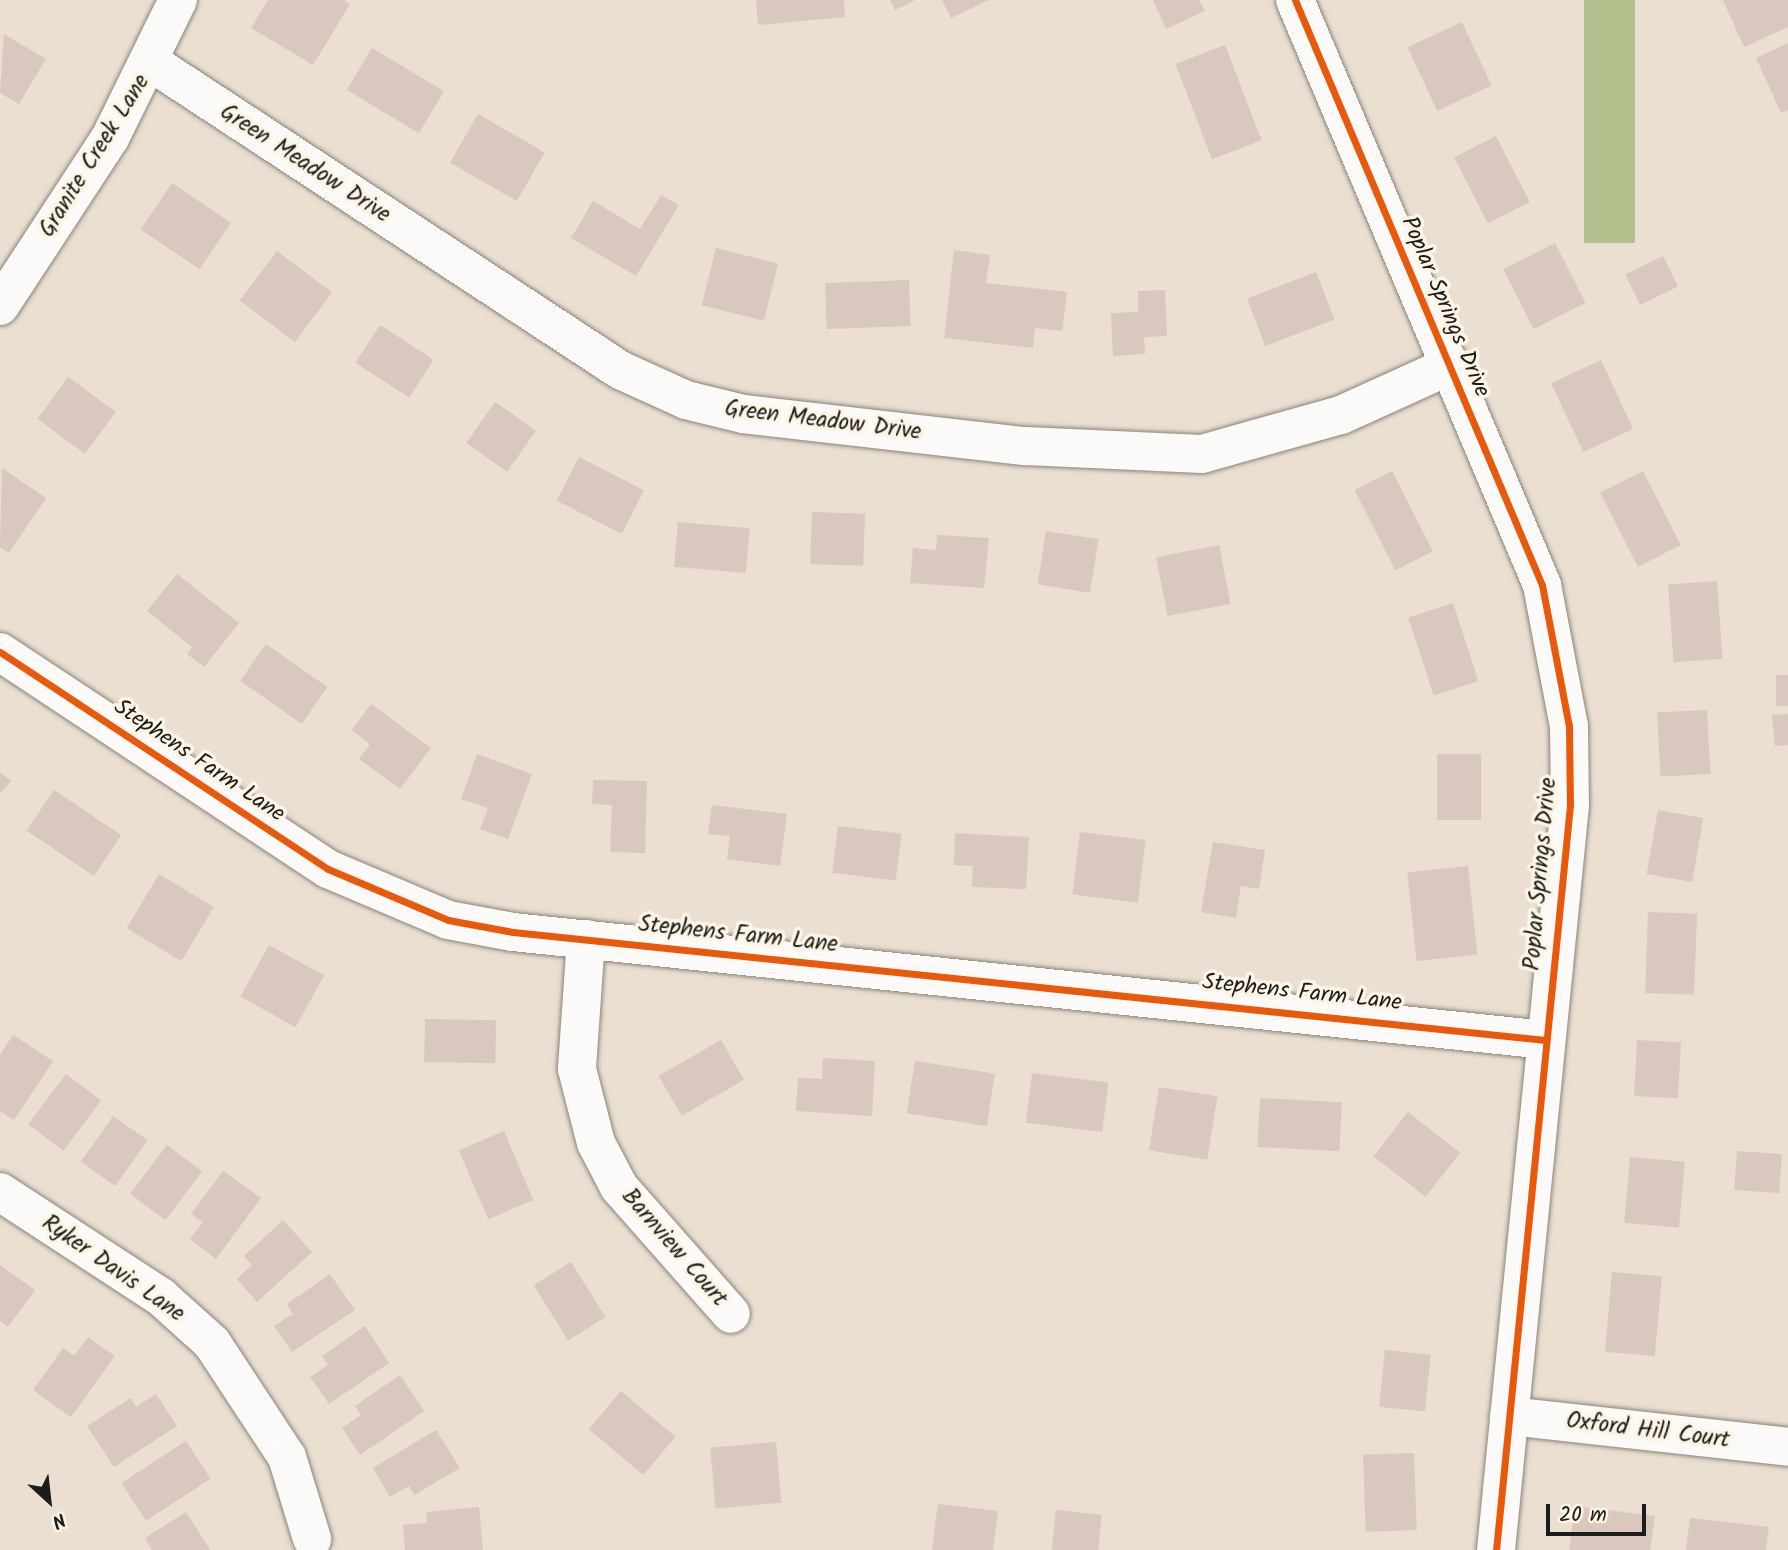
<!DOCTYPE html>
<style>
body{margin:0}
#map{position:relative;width:1788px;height:1550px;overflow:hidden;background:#eadfd0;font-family:Kalam,sans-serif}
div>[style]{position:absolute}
.forest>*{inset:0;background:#b5c08f;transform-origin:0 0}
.building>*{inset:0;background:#dac7bd;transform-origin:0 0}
.roads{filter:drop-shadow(0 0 2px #89847c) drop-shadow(0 0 2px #89847c)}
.minor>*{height:38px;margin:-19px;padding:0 19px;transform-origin:19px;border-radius:19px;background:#fcfaf8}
.cycleway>*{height:7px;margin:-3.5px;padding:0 3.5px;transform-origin:3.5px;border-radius:3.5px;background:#e8590c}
span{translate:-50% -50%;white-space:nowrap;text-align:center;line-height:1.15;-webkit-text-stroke:7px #fcf5e5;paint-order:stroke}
.street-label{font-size:23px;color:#1c1c1c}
.north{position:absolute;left:14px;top:1466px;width:70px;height:70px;-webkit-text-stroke:5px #fcf5e5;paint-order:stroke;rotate:153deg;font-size:19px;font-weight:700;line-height:28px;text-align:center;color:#1c1c1c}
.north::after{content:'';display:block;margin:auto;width:24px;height:32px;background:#1c1c1c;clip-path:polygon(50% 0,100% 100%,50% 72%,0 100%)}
.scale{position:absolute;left:1546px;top:1504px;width:100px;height:32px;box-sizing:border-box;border:4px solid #1c1c1c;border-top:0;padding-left:9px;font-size:21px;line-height:24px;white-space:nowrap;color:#1c1c1c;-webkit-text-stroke:5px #fcf5e5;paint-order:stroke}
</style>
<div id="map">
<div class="forest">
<i style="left:1584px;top:0;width:51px;height:243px"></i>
</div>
<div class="building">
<i style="clip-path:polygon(268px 0,344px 0,350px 4px,313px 65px,251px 28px)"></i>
<i style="clip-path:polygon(756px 0,844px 0,845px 17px,758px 25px)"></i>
<i style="clip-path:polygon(890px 0,915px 0,895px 10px)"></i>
<i style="clip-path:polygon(942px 0,989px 0,951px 18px)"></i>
<i style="clip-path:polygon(1153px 0,1199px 0,1205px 11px,1166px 29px)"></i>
<i style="clip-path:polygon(1723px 0,1788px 0,1788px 27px,1744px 47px)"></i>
<i style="left:1462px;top:22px;width:70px;height:60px;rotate:65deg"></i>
<i style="clip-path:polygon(4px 34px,46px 59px,19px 104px,0 93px)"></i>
<i style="clip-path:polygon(1788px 43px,1788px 110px,1781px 113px,1756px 58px)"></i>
<i style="left:1225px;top:45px;width:102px;height:53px;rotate:69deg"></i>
<i style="left:372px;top:48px;width:84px;height:49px;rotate:31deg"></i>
<i style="left:478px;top:114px;width:77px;height:56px;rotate:30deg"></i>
<i style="left:1496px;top:136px;width:74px;height:47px;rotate:63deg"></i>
<i style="left:172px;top:183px;width:71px;height:56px;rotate:34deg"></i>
<i style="clip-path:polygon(661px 195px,679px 205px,636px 276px,571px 238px,593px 201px,640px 229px)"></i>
<i style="left:1555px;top:243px;width:67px;height:58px;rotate:63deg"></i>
<i style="left:716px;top:248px;width:64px;height:59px;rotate:14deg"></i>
<i style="clip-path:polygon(954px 250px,990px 255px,986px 283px,1067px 292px,1062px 331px,1035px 328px,1033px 348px,944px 338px)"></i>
<i style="left:277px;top:251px;width:69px;height:62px;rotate:37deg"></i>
<i style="left:1663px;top:256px;width:34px;height:42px;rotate:64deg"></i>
<i style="left:1316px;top:272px;width:51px;height:74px;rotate:69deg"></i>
<i style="left:909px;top:280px;width:46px;height:84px;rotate:88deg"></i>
<i style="clip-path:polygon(1165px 290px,1167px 336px,1144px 337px,1145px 354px,1113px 356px,1111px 313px,1138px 312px,1138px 291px)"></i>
<i style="left:380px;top:325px;width:64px;height:45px;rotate:33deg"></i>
<i style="left:1601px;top:360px;width:76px;height:55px;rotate:65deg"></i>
<i style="left:68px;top:377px;width:59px;height:52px;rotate:36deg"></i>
<i style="left:495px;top:402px;width:50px;height:50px;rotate:35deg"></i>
<i style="left:579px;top:457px;width:73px;height:49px;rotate:27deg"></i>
<i style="clip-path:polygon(2px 468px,46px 498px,9px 553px,0 547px)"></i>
<i style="left:1392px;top:471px;width:90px;height:42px;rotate:63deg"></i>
<i style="left:1643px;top:471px;width:83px;height:48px;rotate:63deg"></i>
<i style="left:812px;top:512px;width:53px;height:52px;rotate:2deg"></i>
<i style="left:678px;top:522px;width:72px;height:45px;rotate:5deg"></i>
<i style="left:1046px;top:531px;width:53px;height:54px;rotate:9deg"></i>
<i style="clip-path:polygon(937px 535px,989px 538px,984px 588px,910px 583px,913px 548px,936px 550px)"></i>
<i style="left:1219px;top:545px;width:60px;height:64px;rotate:79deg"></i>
<i style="clip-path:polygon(177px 574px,239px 623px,204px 667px,187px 654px,192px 647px,147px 611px)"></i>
<i style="left:1717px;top:581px;width:78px;height:49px;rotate:86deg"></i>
<i style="left:1453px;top:603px;width:82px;height:47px;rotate:72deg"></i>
<i style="left:266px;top:644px;width:75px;height:45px;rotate:35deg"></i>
<i style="left:1788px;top:675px;width:31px;height:12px;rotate:90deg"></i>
<i style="clip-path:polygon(371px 704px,431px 748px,400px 789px,359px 759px,370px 744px,352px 730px)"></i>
<i style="left:1707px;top:710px;width:64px;height:50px;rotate:87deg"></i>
<i style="clip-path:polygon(1788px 714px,1788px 745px,1775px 746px,1772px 715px)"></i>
<i style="clip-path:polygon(477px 754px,532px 774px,508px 839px,480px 829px,488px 808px,461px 799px)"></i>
<i style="left:1481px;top:754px;width:66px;height:44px;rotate:90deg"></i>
<i style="clip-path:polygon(0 772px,11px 781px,0 794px)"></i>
<i style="clip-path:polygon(593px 780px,647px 781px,645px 853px,610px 852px,612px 805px,592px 804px)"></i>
<i style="left:54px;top:790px;width:81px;height:49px;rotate:34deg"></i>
<i style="clip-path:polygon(712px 805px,787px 814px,780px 866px,727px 859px,730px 836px,708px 834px)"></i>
<i style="left:1658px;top:810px;width:46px;height:65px;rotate:10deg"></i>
<i style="left:838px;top:826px;width:64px;height:47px;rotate:7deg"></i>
<i style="left:1080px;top:832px;width:66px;height:63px;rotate:7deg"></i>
<i style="clip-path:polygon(955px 833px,1029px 837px,1026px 889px,972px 887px,973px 866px,954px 865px)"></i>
<i style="clip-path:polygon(1213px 842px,1265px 850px,1259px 889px,1241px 886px,1236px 918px,1201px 912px)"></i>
<i style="left:1468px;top:866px;width:89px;height:61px;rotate:84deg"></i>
<i style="left:159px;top:874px;width:64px;height:63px;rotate:31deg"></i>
<i style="left:1648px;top:912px;width:49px;height:81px;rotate:2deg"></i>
<i style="left:269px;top:945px;width:63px;height:59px;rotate:29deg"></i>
<i style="left:425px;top:1019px;width:71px;height:43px;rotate:1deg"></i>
<i style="clip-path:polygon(13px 1035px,53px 1061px,14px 1120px,0 1111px,0 1055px)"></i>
<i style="left:721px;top:1040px;width:46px;height:72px;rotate:60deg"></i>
<i style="left:1637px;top:1040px;width:44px;height:56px;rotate:3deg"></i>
<i style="clip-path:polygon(823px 1058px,875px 1061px,872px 1116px,796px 1111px,798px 1078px,822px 1079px)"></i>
<i style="left:915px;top:1061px;width:81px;height:53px;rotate:9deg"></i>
<i style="left:1032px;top:1073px;width:77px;height:50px;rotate:7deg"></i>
<i style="left:66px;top:1074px;width:44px;height:63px;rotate:37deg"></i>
<i style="left:1159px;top:1087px;width:59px;height:64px;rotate:9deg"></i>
<i style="left:1260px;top:1098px;width:82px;height:49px;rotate:3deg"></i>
<i style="left:1408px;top:1112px;width:66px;height:56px;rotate:38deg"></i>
<i style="left:113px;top:1116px;width:42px;height:56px;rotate:35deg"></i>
<i style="left:504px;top:1131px;width:75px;height:49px;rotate:67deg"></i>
<i style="left:167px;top:1145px;width:44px;height:61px;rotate:37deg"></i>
<i style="left:1737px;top:1151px;width:45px;height:39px;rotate:4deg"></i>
<i style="left:1630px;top:1157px;width:55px;height:66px;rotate:5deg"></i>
<i style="clip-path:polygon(223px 1171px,261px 1198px,216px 1259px,190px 1239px,203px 1222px,191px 1214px)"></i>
<i style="clip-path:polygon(283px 1220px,312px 1252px,257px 1302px,237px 1279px,252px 1265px,244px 1256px)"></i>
<i style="left:571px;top:1262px;width:65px;height:44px;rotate:58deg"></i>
<i style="clip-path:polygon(0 1265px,35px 1290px,8px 1327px,0 1321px)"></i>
<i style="left:1612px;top:1272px;width:50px;height:80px;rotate:5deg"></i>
<i style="clip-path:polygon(330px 1274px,355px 1310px,292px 1352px,274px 1326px,293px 1314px,287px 1304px)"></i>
<i style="clip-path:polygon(365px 1326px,389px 1363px,329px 1404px,310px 1377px,328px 1365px,322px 1356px)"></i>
<i style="clip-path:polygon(88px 1337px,115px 1356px,71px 1417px,33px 1390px,63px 1348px,74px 1356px)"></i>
<i style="left:1385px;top:1350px;width:46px;height:57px;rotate:6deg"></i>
<i style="clip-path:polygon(400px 1375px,424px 1411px,360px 1455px,342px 1428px,361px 1415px,355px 1406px)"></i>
<i style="left:621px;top:1391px;width:71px;height:50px;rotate:40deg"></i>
<i style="clip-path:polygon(156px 1394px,177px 1426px,114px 1467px,87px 1426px,131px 1398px,136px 1407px)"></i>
<i style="clip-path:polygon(436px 1430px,460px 1468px,414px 1495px,409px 1486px,390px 1497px,373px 1468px)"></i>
<i style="left:186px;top:1441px;width:45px;height:77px;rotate:57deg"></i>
<i style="left:776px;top:1442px;width:61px;height:66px;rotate:85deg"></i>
<i style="left:1414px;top:1453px;width:77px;height:51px;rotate:88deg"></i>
<i style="clip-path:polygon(938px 1504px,998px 1511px,993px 1550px,932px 1550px)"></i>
<i style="clip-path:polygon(1575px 1506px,1655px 1516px,1650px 1550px,1569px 1550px)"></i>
<i style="clip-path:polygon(479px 1507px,483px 1550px,405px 1550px,403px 1525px,427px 1523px,426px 1512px)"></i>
<i style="left:1056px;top:1510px;width:46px;height:40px;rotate:6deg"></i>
<i style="clip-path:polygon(186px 1512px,210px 1550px,152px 1550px,145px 1538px)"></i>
<i style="clip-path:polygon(1690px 1518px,1769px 1527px,1766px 1550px,1686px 1550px)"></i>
</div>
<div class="roads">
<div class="minor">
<i style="left:1295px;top:0;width:635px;rotate:67.11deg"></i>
<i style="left:1542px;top:585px;width:144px;rotate:79.2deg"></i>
<i style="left:1569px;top:726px;width:79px;rotate:89.3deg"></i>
<i style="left:1570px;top:805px;width:749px;rotate:95.67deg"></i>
<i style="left:152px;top:63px;width:560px;rotate:33.26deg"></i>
<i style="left:620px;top:370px;width:72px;rotate:24.4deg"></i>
<i style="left:686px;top:400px;width:59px;rotate:13.8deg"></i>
<i style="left:743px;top:414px;width:285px;rotate:6.5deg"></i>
<i style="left:1026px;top:446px;width:176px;rotate:2.6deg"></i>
<i style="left:1202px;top:454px;width:144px;rotate:-15.7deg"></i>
<i style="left:1341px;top:415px;width:119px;rotate:-24.4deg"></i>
<i style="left:0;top:306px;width:201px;rotate:-56.8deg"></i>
<i style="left:110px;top:138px;width:154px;rotate:-63.8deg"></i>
<i style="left:0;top:652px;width:393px;rotate:33.5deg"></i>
<i style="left:328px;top:869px;width:130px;rotate:23deg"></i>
<i style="left:448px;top:920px;width:66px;rotate:10.5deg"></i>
<i style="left:513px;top:932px;width:1038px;rotate:5.97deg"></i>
<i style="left:586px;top:939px;width:130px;rotate:94deg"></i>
<i style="left:577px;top:1069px;width:76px;rotate:75.6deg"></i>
<i style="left:596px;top:1143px;width:50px;rotate:62.4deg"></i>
<i style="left:619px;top:1187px;width:169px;rotate:48.6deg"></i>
<i style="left:0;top:1192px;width:192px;rotate:33.1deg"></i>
<i style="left:161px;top:1297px;width:69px;rotate:42deg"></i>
<i style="left:212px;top:1343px;width:136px;rotate:56.7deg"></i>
<i style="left:287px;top:1457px;width:86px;rotate:73deg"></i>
<i style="left:1509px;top:1416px;width:281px;rotate:6.3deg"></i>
</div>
</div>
<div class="cycleway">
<i style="left:1295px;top:0;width:635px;rotate:67.11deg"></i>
<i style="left:1542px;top:585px;width:144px;rotate:79.2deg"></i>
<i style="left:1569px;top:726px;width:79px;rotate:89.3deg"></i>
<i style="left:1570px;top:805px;width:749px;rotate:95.67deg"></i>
<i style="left:0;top:652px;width:393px;rotate:33.5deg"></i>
<i style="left:328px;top:869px;width:130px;rotate:23deg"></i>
<i style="left:448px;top:920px;width:66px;rotate:10.5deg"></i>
<i style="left:513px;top:932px;width:1038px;rotate:5.97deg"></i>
</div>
<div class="street-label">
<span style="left:95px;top:156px;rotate:-58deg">Granite Creek Lane</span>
<span style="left:305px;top:164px;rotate:33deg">Green Meadow Drive</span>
<span style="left:1445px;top:307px;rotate:67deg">Poplar Springs Drive</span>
<span style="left:823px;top:421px;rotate:7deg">Green Meadow Drive</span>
<span style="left:199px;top:761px;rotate:34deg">Stephens Farm Lane</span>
<span style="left:1541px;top:874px;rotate:-85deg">Poplar Springs Drive</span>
<span style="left:738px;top:935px;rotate:6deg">Stephens Farm Lane</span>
<span style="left:1302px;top:993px;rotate:6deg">Stephens Farm Lane</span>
<span style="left:674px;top:1248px;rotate:49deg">Barnview Court</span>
<span style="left:113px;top:1269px;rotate:35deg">Ryker Davis Lane</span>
<span style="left:1648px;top:1431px;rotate:7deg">Oxford Hill Court</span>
</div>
<div class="north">N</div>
<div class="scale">20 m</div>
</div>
